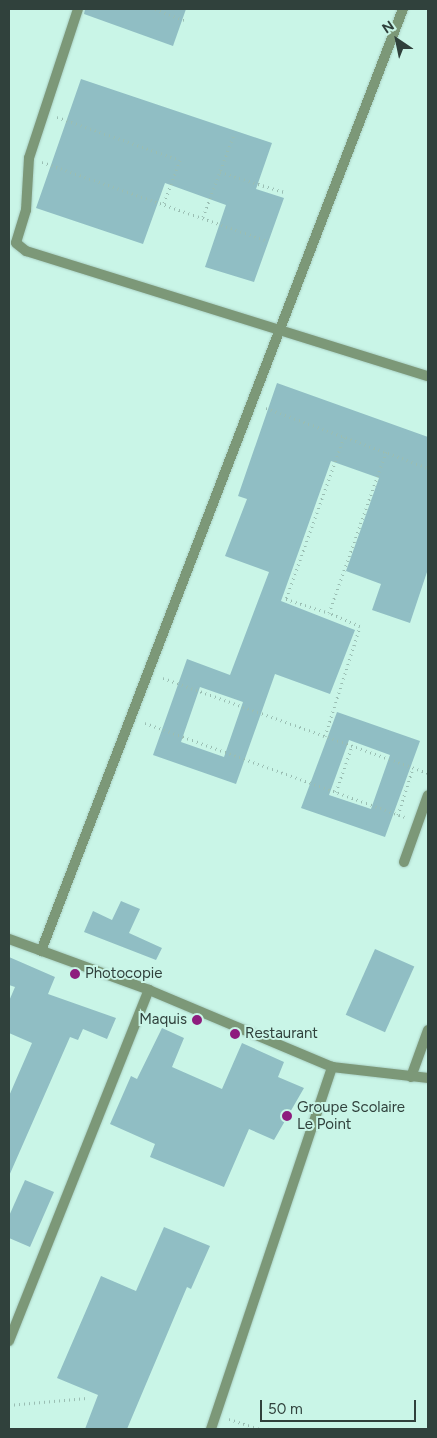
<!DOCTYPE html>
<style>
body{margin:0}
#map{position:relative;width:437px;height:1438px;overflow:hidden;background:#c9f5e7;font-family:Figtree,sans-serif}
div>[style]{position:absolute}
.building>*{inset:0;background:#90bec4;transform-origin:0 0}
.path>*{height:3px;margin-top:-1.5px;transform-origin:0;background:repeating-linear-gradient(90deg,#9abeb3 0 1px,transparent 0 5px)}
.roads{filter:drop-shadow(0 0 1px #aad1c5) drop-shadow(0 0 1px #aad1c5)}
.service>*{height:10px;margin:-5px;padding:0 5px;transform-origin:5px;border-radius:5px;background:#7c9878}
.minor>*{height:10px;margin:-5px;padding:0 5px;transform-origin:5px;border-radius:5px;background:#7c9878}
.dots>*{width:14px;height:14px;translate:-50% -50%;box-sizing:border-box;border:2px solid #c9f5e7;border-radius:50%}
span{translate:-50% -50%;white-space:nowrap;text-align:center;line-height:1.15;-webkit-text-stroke:4px #c9f5e7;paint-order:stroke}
.poi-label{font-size:15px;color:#30413c}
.left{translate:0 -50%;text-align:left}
.right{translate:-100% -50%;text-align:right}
.frame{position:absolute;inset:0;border:10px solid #30413c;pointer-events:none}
.north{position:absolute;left:372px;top:15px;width:50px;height:50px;-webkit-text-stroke:4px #c9f5e7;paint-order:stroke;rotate:326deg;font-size:14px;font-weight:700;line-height:20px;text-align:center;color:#30413c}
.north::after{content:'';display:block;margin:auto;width:18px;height:22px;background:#30413c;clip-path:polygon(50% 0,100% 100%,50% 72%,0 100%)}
.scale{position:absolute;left:260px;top:1400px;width:156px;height:22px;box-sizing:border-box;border:2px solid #30413c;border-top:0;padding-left:6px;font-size:15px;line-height:18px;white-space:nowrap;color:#30413c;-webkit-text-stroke:4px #c9f5e7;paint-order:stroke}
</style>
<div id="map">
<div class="building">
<i style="clip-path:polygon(85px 9px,186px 9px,173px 46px,84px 14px)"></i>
<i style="clip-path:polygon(81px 79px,272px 143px,256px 189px,284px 198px,254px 282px,205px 267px,226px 205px,165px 183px,143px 244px,36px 208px)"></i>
<i style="clip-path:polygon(evenodd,277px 383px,428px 437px,428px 569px,410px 623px,372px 610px,381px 584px,346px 571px,379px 478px,331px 461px,281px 601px,355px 630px,330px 694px,275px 674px,236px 784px,153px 755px,187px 659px,230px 675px,269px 572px,225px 556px,247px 499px,238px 496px,277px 383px,200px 687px,243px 702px,224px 757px,181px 742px,200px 687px)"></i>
<i style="clip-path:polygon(evenodd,337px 712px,420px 741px,385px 837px,301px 808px,337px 712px,349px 740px,390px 755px,371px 809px,329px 795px,349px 740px)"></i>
<i style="clip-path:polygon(121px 901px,140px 909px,129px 933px,162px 948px,156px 960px,84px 932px,93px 911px,112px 920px)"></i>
<i style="left:375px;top:949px;width:43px;height:72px;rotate:24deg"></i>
<i style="clip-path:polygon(9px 957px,55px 977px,48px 994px,116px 1018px,107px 1039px,83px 1029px,78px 1040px,70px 1037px,9px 1176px,9px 1096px,32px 1043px,9px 1033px,9px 1001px,15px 987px,9px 985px)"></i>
<i style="clip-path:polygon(162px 1028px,184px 1038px,172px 1067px,222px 1089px,242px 1043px,284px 1062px,278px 1077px,304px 1088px,274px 1140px,249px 1129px,224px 1187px,150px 1157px,155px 1144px,110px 1124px,131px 1076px,137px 1079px)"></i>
<i style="clip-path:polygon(25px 1180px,54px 1192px,30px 1247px,9px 1238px,9px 1216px)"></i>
<i style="clip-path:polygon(164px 1227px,210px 1246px,191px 1289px,187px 1287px,127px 1429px,85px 1429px,98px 1395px,57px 1378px,101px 1276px,136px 1291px)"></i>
</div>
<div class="path">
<i style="left:155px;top:9px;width:31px;rotate:21deg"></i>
<i style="left:57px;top:117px;width:130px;rotate:19.3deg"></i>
<i style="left:180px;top:160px;width:46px;rotate:110.4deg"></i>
<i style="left:42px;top:162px;width:239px;rotate:19.3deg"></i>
<i style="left:220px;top:172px;width:67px;rotate:17.4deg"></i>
<i style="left:203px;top:217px;width:89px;rotate:-69.5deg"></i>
<i style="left:266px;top:408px;width:173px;rotate:20.3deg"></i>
<i style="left:344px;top:437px;width:172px;rotate:109.7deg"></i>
<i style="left:286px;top:599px;width:45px;rotate:18deg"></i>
<i style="left:329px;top:613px;width:171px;rotate:-70.5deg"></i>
<i style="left:163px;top:678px;width:282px;rotate:19.7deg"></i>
<i style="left:145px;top:723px;width:276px;rotate:19.9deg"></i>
<i style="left:325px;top:736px;width:115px;rotate:-72.3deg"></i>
<i style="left:360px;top:626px;width:34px;rotate:-157deg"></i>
<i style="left:336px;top:792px;width:49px;rotate:-70.8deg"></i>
<i style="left:398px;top:815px;width:49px;rotate:-72.3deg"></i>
<i style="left:9px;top:1405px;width:78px;rotate:-5.1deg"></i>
<i style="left:229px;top:1419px;width:32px;rotate:18deg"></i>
</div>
<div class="roads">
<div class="service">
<i style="left:78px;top:9px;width:157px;rotate:108.2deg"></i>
<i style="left:29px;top:158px;width:52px;rotate:93.3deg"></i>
<i style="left:26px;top:210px;width:34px;rotate:107deg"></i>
<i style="left:16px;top:243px;width:13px;rotate:39deg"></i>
<i style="left:26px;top:251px;width:421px;rotate:17.3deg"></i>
<i style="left:404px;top:862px;width:71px;rotate:-70.3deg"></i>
<i style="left:41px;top:951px;width:1009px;rotate:-68.98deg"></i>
<i style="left:411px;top:1077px;width:50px;rotate:-70.1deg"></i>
</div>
<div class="minor">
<i style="left:9px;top:939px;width:149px;rotate:20deg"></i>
<i style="left:149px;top:990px;width:199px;rotate:22.8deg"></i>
<i style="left:332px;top:1067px;width:97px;rotate:6.5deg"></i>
<i style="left:9px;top:1341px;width:378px;rotate:-68.3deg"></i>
<i style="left:211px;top:1429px;width:382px;rotate:-71.5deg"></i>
</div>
</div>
<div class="dots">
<i style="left:75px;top:974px;background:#8e1c7e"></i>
<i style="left:197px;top:1020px;background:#8e1c7e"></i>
<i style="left:235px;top:1034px;background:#8e1c7e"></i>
<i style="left:287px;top:1116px;background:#8e1c7e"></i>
</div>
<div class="poi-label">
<span class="left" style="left:85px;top:974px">Photocopie</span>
<span class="right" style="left:187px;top:1020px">Maquis</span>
<span class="left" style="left:245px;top:1034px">Restaurant</span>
<span class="left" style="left:297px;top:1116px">Groupe Scolaire<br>Le Point</span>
</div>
<div class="frame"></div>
<div class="north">N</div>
<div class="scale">50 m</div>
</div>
